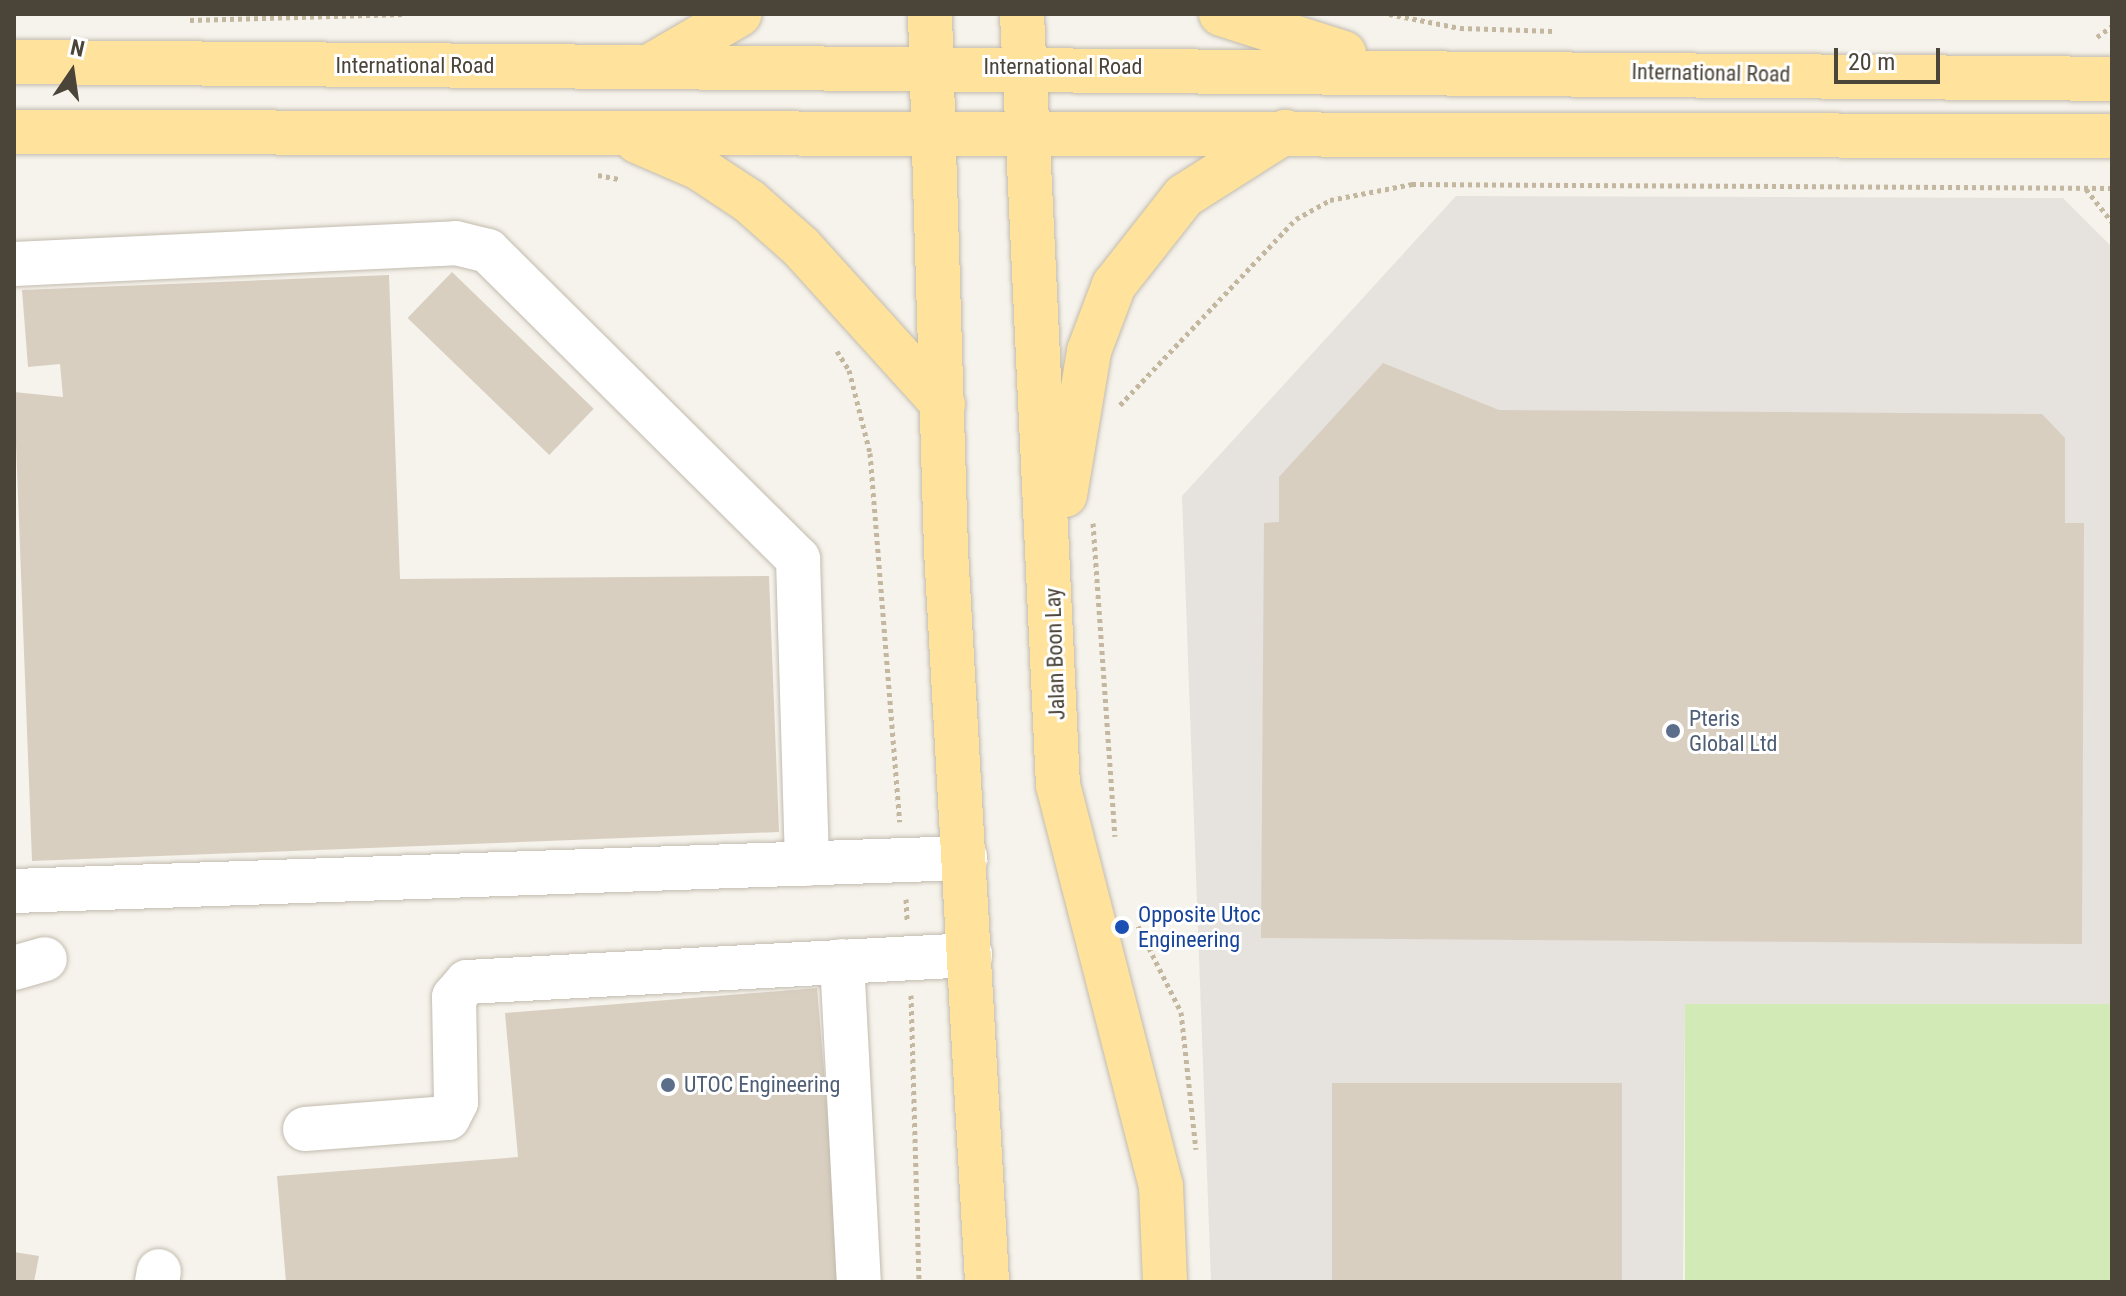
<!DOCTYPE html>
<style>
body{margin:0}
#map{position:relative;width:2126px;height:1296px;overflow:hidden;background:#f6f3ec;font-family:"Roboto Condensed",sans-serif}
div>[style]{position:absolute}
.industrial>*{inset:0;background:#e6e2dd}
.green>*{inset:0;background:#d2eab5;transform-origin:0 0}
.building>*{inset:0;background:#d8cfc1;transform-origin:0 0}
.path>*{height:5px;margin-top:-2.5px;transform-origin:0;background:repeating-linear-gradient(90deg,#c4b79f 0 4px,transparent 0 8px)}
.roads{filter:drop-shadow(0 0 2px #c2bbae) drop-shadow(0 0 2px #c2bbae)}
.minor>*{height:44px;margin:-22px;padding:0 22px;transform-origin:22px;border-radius:22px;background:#fff}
.major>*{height:44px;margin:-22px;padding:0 22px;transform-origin:22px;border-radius:22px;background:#ffe39c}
.dots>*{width:22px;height:22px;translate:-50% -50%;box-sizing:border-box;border:4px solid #fff;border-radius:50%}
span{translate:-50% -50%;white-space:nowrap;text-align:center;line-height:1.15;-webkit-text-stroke:6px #fff;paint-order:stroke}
.street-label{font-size:22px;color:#4b4439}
.service-label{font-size:22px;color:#4e5e75}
.left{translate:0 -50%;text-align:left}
.transit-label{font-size:22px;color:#164399}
.frame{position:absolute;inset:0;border:16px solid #4b4439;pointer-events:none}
.north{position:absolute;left:32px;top:32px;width:80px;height:80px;-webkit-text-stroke:6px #fff;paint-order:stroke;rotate:13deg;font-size:22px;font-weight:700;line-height:32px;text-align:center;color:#4b4439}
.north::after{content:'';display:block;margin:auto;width:28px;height:36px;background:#4b4439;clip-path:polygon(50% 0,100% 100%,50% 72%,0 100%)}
.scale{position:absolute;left:1834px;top:48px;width:106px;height:36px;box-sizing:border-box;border:4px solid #4b4439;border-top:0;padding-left:10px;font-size:24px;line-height:28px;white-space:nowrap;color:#4b4439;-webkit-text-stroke:6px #fff;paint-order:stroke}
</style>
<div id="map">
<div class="industrial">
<i style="clip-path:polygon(1456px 196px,2063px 198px,2112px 247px,2112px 1006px,1685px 1004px,1683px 1282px,1211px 1282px,1182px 496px)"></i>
</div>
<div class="green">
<i style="left:1685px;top:1004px;width:427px;height:278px"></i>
</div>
<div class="building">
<i style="left:452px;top:272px;width:197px;height:64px;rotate:44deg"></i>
<i style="clip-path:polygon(389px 275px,400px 579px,769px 576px,779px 832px,32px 861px,14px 392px,63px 397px,60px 364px,28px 367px,22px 290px)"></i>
<i style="clip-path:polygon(1383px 363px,1499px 410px,2042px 414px,2065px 438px,2065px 523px,2084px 523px,2082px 944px,1261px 938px,1264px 523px,1279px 522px,1279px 477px)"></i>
<i style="clip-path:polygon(817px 988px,842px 1282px,286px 1282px,277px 1176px,518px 1157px,505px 1013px)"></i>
<i style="left:1332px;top:1083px;width:290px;height:199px"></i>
<i style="clip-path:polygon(14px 1252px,39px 1256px,34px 1282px,14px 1282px)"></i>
</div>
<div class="path">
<i style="left:1389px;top:14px;width:72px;rotate:11.2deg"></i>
<i style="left:1460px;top:28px;width:93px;rotate:1.8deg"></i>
<i style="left:190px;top:20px;width:216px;rotate:-1.6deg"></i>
<i style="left:2097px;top:37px;width:19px;rotate:-36deg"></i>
<i style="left:598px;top:175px;width:21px;rotate:11deg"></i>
<i style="left:2086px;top:189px;width:42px;rotate:51.8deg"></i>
<i style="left:837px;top:351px;width:22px;rotate:58deg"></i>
<i style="left:849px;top:370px;width:86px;rotate:75.8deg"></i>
<i style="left:870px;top:453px;width:370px;rotate:85.4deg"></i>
<i style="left:1120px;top:405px;width:256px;rotate:-46.6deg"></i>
<i style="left:1296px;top:219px;width:39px;rotate:-29deg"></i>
<i style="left:1330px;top:200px;width:84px;rotate:-11deg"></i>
<i style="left:1412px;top:184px;width:700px;rotate:0.33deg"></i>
<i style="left:1093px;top:523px;width:314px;rotate:86deg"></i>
<i style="left:906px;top:899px;width:22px;rotate:87deg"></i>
<i style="left:1138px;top:926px;width:96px;rotate:63.4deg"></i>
<i style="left:1181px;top:1012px;width:138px;rotate:83.8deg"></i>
<i style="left:911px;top:995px;width:287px;rotate:88.4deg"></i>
</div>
<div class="roads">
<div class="minor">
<i style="left:14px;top:264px;width:442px;rotate:-2.7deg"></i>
<i style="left:456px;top:243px;width:33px;rotate:14deg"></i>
<i style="left:488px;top:251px;width:437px;rotate:44.8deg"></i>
<i style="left:798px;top:559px;width:305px;rotate:88.3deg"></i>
<i style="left:14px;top:891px;width:952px;rotate:-1.99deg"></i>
<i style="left:842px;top:961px;width:321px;rotate:87deg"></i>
<i style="left:14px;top:968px;width:32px;rotate:-16deg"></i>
<i style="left:305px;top:1129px;width:143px;rotate:-4.4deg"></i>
<i style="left:448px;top:1118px;width:18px;rotate:-63deg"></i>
<i style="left:456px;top:1102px;width:105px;rotate:-91.1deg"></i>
<i style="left:454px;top:997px;width:20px;rotate:-49deg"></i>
<i style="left:467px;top:982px;width:504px;rotate:-3.07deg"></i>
<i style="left:157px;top:1282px;width:11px;rotate:-80deg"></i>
</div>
<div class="major">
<i style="left:930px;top:14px;width:536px;rotate:88.29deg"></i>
<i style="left:946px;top:550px;width:733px;rotate:86.79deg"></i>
<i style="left:1022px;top:14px;width:772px;rotate:87.33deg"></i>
<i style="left:1058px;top:785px;width:414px;rotate:75.6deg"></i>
<i style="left:1161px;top:1186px;width:96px;rotate:87.6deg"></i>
<i style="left:1221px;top:14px;width:129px;rotate:17.6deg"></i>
<i style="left:14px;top:62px;width:2098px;rotate:0.46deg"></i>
<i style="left:654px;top:64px;width:99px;rotate:-30.2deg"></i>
<i style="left:14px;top:132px;width:2098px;rotate:0.11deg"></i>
<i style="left:637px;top:141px;width:68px;rotate:23.5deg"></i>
<i style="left:699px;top:168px;width:60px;rotate:33.4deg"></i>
<i style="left:749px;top:201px;width:69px;rotate:41.5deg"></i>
<i style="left:801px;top:247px;width:212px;rotate:47.9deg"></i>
<i style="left:1065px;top:495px;width:146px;rotate:-80.5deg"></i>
<i style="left:1089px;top:351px;width:71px;rotate:-69.3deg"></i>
<i style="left:1114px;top:285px;width:113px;rotate:-51.8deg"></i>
<i style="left:1184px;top:196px;width:120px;rotate:-32.4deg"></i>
</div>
</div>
<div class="dots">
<i style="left:1673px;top:731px;background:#5c6f8a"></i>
<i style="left:1122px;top:927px;background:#1a4fb4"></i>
<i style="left:668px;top:1085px;background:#5c6f8a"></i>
</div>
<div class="street-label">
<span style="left:415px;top:66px">International Road</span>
<span style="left:1063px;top:67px">International Road</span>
<span style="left:1711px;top:73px;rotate:1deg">International Road</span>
<span style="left:1055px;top:654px;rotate:-92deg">Jalan Boon Lay</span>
</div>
<div class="service-label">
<span class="left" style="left:1689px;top:731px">Pteris<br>Global Ltd</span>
<span class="left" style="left:684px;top:1085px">UTOC Engineering</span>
</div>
<div class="transit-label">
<span class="left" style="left:1138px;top:927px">Opposite Utoc<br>Engineering</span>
</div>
<div class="frame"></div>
<div class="north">N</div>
<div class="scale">20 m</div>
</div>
